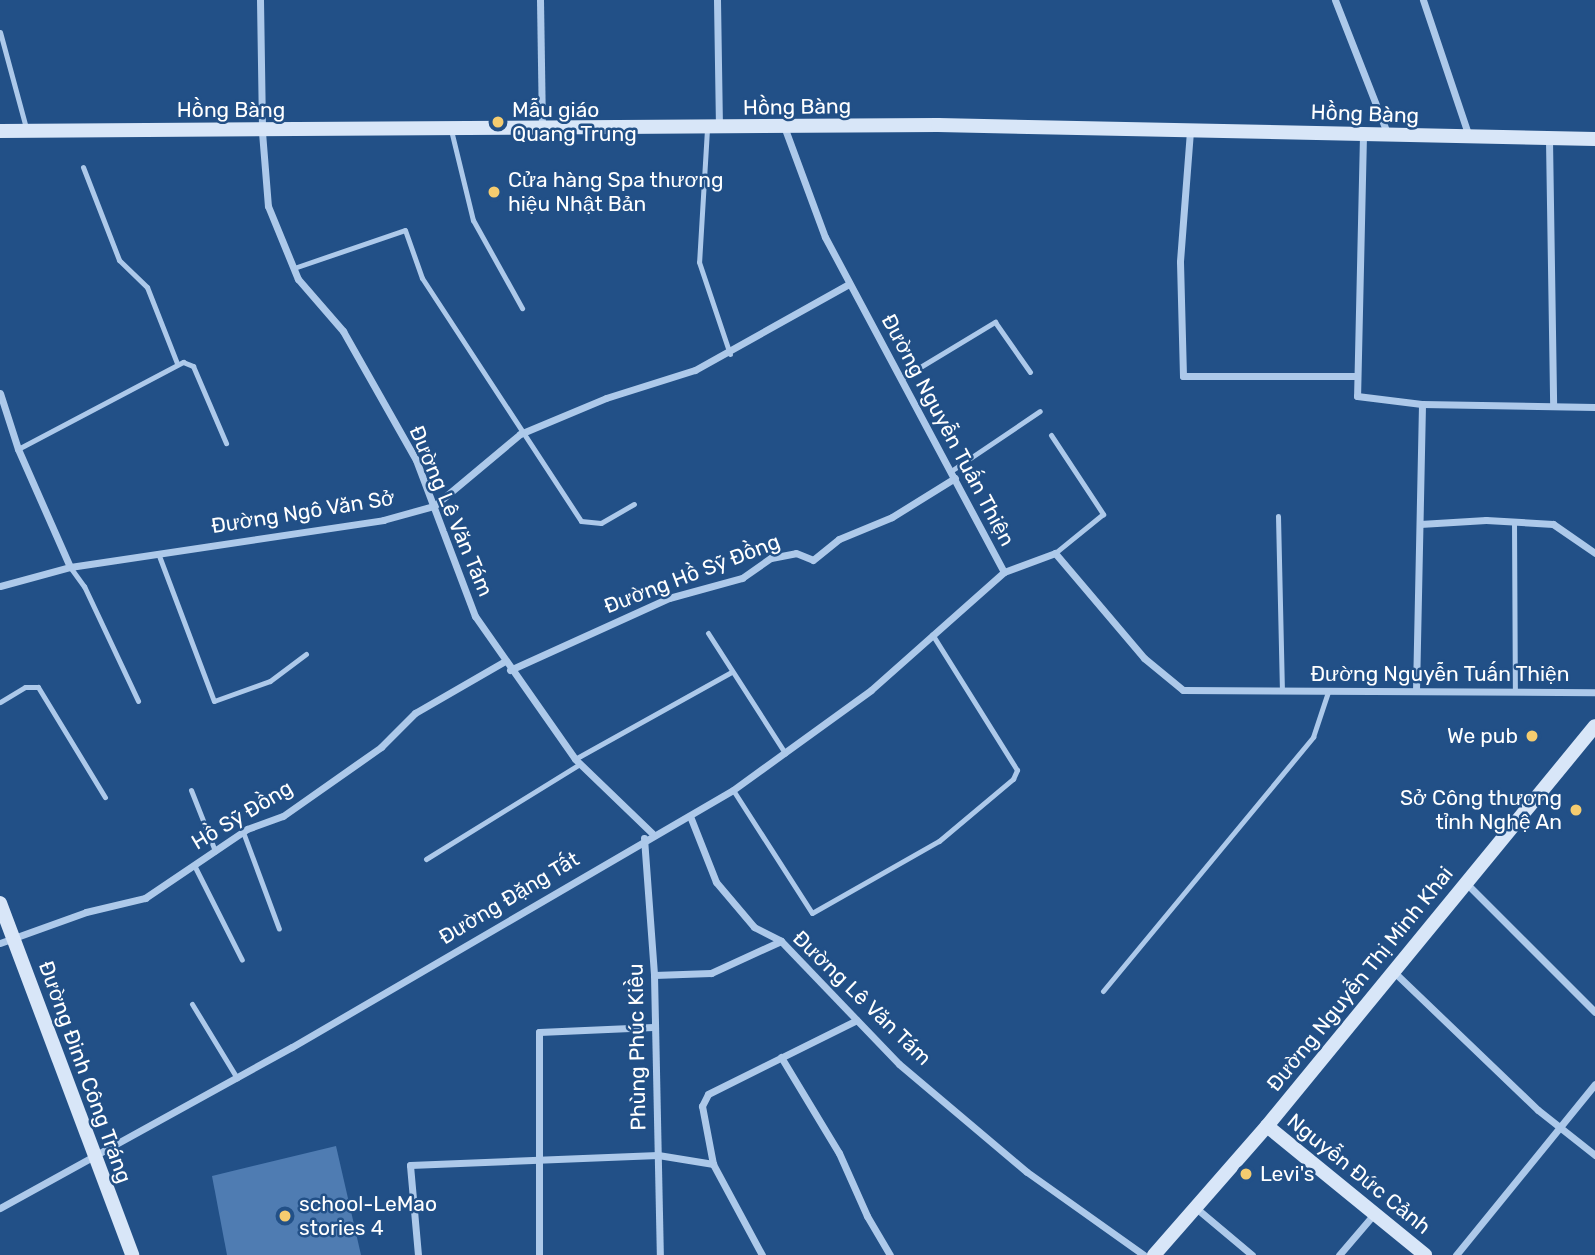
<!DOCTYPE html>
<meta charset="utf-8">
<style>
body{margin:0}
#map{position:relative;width:1595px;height:1255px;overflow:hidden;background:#225087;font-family:Rubik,sans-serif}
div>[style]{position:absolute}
.building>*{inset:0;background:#4f7cb2}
.lane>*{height:5px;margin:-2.5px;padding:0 2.5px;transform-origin:2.5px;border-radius:2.5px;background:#adc9ea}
.street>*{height:7px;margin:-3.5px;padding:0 3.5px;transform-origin:3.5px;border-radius:3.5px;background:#adc9ea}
.secondary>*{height:14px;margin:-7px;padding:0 7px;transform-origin:7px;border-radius:7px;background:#d8e6f8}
.dots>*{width:19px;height:19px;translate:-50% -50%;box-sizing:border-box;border:4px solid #225087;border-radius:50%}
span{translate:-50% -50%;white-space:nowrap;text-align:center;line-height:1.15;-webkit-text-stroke:5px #225087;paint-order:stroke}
.street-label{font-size:21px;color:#fff}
.poi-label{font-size:21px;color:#fff}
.left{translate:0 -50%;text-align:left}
.right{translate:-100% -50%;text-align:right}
</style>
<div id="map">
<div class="building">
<i style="clip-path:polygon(336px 1146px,361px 1255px,227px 1255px,212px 1176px)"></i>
</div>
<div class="lane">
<i style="left:0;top:32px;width:99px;rotate:74.8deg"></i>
<i style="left:707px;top:129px;width:133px;rotate:93.4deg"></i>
<i style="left:699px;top:262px;width:97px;rotate:71.4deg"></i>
<i style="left:451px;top:130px;width:93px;rotate:76.3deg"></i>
<i style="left:473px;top:220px;width:101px;rotate:60.9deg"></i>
<i style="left:83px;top:167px;width:100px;rotate:68.8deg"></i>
<i style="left:119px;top:260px;width:39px;rotate:44deg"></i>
<i style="left:147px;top:287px;width:82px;rotate:68.5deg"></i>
<i style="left:294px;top:268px;width:117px;rotate:-18.9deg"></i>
<i style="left:405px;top:230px;width:51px;rotate:70.5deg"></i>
<i style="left:422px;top:278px;width:290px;rotate:56.8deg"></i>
<i style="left:581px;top:521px;width:20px;rotate:6deg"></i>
<i style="left:601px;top:523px;width:38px;rotate:-30deg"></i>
<i style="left:902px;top:378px;width:109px;rotate:-31.1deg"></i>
<i style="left:995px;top:322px;width:61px;rotate:55deg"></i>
<i style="left:1051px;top:435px;width:95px;rotate:56.6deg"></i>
<i style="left:1103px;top:514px;width:62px;rotate:140.9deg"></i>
<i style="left:18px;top:449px;width:187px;rotate:-27.8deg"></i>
<i style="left:183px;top:362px;width:11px;rotate:22deg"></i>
<i style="left:193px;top:366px;width:84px;rotate:66.8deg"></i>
<i style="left:951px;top:471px;width:107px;rotate:-34deg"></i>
<i style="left:1278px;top:516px;width:174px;rotate:88.7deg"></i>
<i style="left:1514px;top:521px;width:171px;rotate:89.7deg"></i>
<i style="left:158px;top:553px;width:158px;rotate:69.3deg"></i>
<i style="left:214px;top:701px;width:59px;rotate:-19.7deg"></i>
<i style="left:270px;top:681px;width:45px;rotate:-36.9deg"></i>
<i style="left:70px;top:567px;width:24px;rotate:54deg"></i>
<i style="left:84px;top:586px;width:127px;rotate:64.8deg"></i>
<i style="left:708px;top:633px;width:143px;rotate:57.3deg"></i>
<i style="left:0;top:702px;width:29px;rotate:-31deg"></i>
<i style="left:25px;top:687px;width:13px"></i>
<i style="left:38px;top:687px;width:129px;rotate:58.7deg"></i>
<i style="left:575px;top:759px;width:179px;rotate:-29.1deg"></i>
<i style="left:191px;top:790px;width:66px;rotate:68.5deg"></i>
<i style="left:733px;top:790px;width:146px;rotate:57.3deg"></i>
<i style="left:812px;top:913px;width:146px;rotate:-29.6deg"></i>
<i style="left:939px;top:841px;width:97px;rotate:-40deg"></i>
<i style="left:1013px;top:779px;width:10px;rotate:-66deg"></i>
<i style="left:1017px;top:770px;width:160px;rotate:-122deg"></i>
<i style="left:243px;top:832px;width:103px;rotate:69.6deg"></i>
<i style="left:426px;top:859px;width:181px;rotate:-31.7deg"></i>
<i style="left:194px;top:865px;width:106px;rotate:63.2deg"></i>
<i style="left:1103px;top:991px;width:330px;rotate:-50.4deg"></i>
<i style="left:1313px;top:737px;width:47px;rotate:-71.6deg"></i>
<i style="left:192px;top:1004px;width:87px;rotate:58.7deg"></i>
</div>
<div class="street">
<i style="left:260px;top:0;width:132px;rotate:89.1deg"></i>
<i style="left:262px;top:132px;width:74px;rotate:85.4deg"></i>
<i style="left:268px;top:206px;width:79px;rotate:67.7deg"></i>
<i style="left:298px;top:279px;width:69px;rotate:49.1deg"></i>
<i style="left:343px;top:331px;width:148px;rotate:60.5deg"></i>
<i style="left:416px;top:460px;width:167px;rotate:69.3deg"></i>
<i style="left:475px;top:616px;width:174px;rotate:55deg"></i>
<i style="left:575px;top:759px;width:107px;rotate:43.9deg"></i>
<i style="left:540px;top:0;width:130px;rotate:89.1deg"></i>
<i style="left:717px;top:0;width:129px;rotate:89.1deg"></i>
<i style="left:1335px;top:0;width:145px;rotate:68.6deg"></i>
<i style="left:1423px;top:0;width:145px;rotate:71.4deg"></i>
<i style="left:785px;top:129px;width:115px;rotate:69.7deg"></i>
<i style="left:825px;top:237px;width:380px;rotate:61.9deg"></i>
<i style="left:1004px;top:572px;width:54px;rotate:-20.4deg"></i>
<i style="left:1055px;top:553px;width:138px;rotate:49.7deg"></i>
<i style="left:1144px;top:658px;width:50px;rotate:39.4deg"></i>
<i style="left:1183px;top:690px;width:412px;rotate:0.3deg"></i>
<i style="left:1190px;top:131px;width:131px;rotate:94.4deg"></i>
<i style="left:1180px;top:262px;width:114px;rotate:88.5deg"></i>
<i style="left:1183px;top:376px;width:174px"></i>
<i style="left:1363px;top:135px;width:261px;rotate:91.3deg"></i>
<i style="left:1357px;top:396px;width:65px;rotate:7deg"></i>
<i style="left:1422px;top:404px;width:173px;rotate:1deg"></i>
<i style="left:1549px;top:140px;width:265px;rotate:89.1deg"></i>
<i style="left:0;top:393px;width:59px;rotate:72.2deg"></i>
<i style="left:18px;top:449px;width:129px;rotate:66.2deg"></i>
<i style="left:1420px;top:524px;width:66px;rotate:-3.5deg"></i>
<i style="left:1486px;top:520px;width:67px;rotate:3.4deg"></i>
<i style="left:1553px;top:524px;width:51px;rotate:34.6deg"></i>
<i style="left:0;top:586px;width:73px;rotate:-15.2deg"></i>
<i style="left:70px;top:567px;width:317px;rotate:-8.5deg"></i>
<i style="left:383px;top:520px;width:53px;rotate:-15.4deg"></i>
<i style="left:434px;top:506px;width:112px;rotate:-39.9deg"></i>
<i style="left:520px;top:434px;width:93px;rotate:-22.7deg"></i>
<i style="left:606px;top:398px;width:93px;rotate:-17.5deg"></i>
<i style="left:695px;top:370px;width:176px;rotate:-29.2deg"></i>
<i style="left:510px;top:670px;width:175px;rotate:-24.4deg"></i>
<i style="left:669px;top:598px;width:76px;rotate:-15.3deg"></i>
<i style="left:742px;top:578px;width:35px;rotate:-35deg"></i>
<i style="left:771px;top:558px;width:25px;rotate:-11deg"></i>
<i style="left:796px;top:553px;width:18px;rotate:22deg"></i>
<i style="left:813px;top:560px;width:33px;rotate:-39deg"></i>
<i style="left:839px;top:539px;width:57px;rotate:-22.5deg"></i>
<i style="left:892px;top:517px;width:74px;rotate:-31.8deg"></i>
<i style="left:1416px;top:691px;width:287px;rotate:-88.8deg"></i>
<i style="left:690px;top:816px;width:71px;rotate:68.5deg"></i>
<i style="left:716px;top:882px;width:59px;rotate:49.8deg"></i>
<i style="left:754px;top:927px;width:30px;rotate:27deg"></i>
<i style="left:781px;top:941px;width:170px;rotate:46.2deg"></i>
<i style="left:899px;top:1064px;width:167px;rotate:40.2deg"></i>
<i style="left:1027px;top:1172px;width:143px;rotate:35.4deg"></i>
<i style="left:644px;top:838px;width:137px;rotate:85.8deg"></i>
<i style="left:654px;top:975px;width:280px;rotate:88.8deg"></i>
<i style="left:1466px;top:883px;width:182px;rotate:45deg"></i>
<i style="left:0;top:943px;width:91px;rotate:-19.8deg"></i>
<i style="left:86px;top:912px;width:61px;rotate:-13.3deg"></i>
<i style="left:145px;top:898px;width:123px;rotate:-34.1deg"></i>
<i style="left:247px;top:829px;width:38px;rotate:-20deg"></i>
<i style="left:283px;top:816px;width:120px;rotate:-35.1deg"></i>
<i style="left:381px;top:747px;width:48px;rotate:-45deg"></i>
<i style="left:415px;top:713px;width:104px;rotate:-30deg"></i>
<i style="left:1394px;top:972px;width:199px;rotate:43.8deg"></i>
<i style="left:1538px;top:1110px;width:73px;rotate:38.3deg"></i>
<i style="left:654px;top:975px;width:57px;rotate:-2deg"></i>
<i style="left:711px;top:973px;width:77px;rotate:-24.6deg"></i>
<i style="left:781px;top:1057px;width:112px;rotate:58.9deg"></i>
<i style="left:839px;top:1153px;width:69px;rotate:66deg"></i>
<i style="left:867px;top:1216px;width:45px;rotate:59.5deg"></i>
<i style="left:0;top:1208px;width:333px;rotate:-28.9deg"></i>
<i style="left:292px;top:1047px;width:510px;rotate:-30.23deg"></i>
<i style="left:733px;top:790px;width:170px;rotate:-35.9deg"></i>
<i style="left:871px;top:690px;width:178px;rotate:-41.6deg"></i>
<i style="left:1196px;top:1208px;width:73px;rotate:40deg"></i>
<i style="left:418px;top:1255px;width:90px;rotate:-95.1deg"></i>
<i style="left:410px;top:1165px;width:248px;rotate:-2.3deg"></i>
<i style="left:658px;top:1155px;width:56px;rotate:9.3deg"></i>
<i style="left:539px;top:1255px;width:223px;rotate:-90deg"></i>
<i style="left:539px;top:1032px;width:114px;rotate:-2.5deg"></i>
<i style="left:762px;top:1255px;width:103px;rotate:-118.3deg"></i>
<i style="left:713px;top:1164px;width:59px;rotate:-100.7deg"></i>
<i style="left:702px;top:1106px;width:13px;rotate:-63deg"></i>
<i style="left:708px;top:1094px;width:166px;rotate:-26.4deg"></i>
<i style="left:1339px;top:1255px;width:54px;rotate:-49.5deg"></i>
<i style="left:1456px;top:1255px;width:220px;rotate:-50.9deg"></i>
</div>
<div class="secondary">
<i style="left:0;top:131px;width:938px;rotate:-0.37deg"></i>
<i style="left:938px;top:125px;width:657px;rotate:1.22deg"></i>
<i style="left:0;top:903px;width:376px;rotate:69.4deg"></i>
<i style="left:1267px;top:1126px;width:204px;rotate:39.2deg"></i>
<i style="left:1154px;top:1255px;width:171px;rotate:-48.8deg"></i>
<i style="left:1267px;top:1126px;width:517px;rotate:-50.65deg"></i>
</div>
<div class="dots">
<i style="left:498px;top:122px;background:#f5cc6f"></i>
<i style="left:494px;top:192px;background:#f5cc6f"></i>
<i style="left:1532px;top:736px;background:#f5cc6f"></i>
<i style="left:1576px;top:810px;background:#f5cc6f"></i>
<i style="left:1246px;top:1174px;background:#f5cc6f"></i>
<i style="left:285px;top:1216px;background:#f5cc6f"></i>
</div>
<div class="street-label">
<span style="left:797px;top:107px;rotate:-1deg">Hồng Bàng</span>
<span style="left:231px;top:110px">Hồng Bàng</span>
<span style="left:1365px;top:114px;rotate:2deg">Hồng Bàng</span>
<span style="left:948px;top:430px;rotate:62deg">Đường Nguyễn Tuấn Thiện</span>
<span style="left:451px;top:511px;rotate:67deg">Đường Lê Văn Tám</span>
<span style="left:303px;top:512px;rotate:-9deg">Đường Ngô Văn Sở</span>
<span style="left:692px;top:574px;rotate:-21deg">Đường Hồ Sỹ Đồng</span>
<span style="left:1440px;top:674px">Đường Nguyễn Tuấn Thiện</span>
<span style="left:242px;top:815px;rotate:-31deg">Hồ Sỹ Đồng</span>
<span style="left:509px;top:898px;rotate:-31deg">Đường Đặng Tất</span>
<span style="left:1360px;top:979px;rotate:-51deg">Đường Nguyễn Thị Minh Khai</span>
<span style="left:862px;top:998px;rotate:44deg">Đường Lê Văn Tám</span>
<span style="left:637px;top:1047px;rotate:-91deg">Phùng Phúc Kiều</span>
<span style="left:85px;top:1072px;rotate:70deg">Đường Đinh Công Tráng</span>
<span style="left:1359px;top:1174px;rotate:39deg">Nguyễn Đức Cảnh</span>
</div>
<div class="poi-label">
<span class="left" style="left:512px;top:122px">Mẫu giáo<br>Quang Trung</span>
<span class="left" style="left:508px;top:192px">Cửa hàng Spa thương<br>hiệu Nhật Bản</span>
<span class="right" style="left:1518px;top:736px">We pub</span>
<span class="right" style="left:1562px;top:810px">Sở Công thương<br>tỉnh Nghệ An</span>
<span class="left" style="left:1260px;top:1174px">Levi's</span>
<span class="left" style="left:299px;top:1216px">school-LeMao<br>stories 4</span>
</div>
</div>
